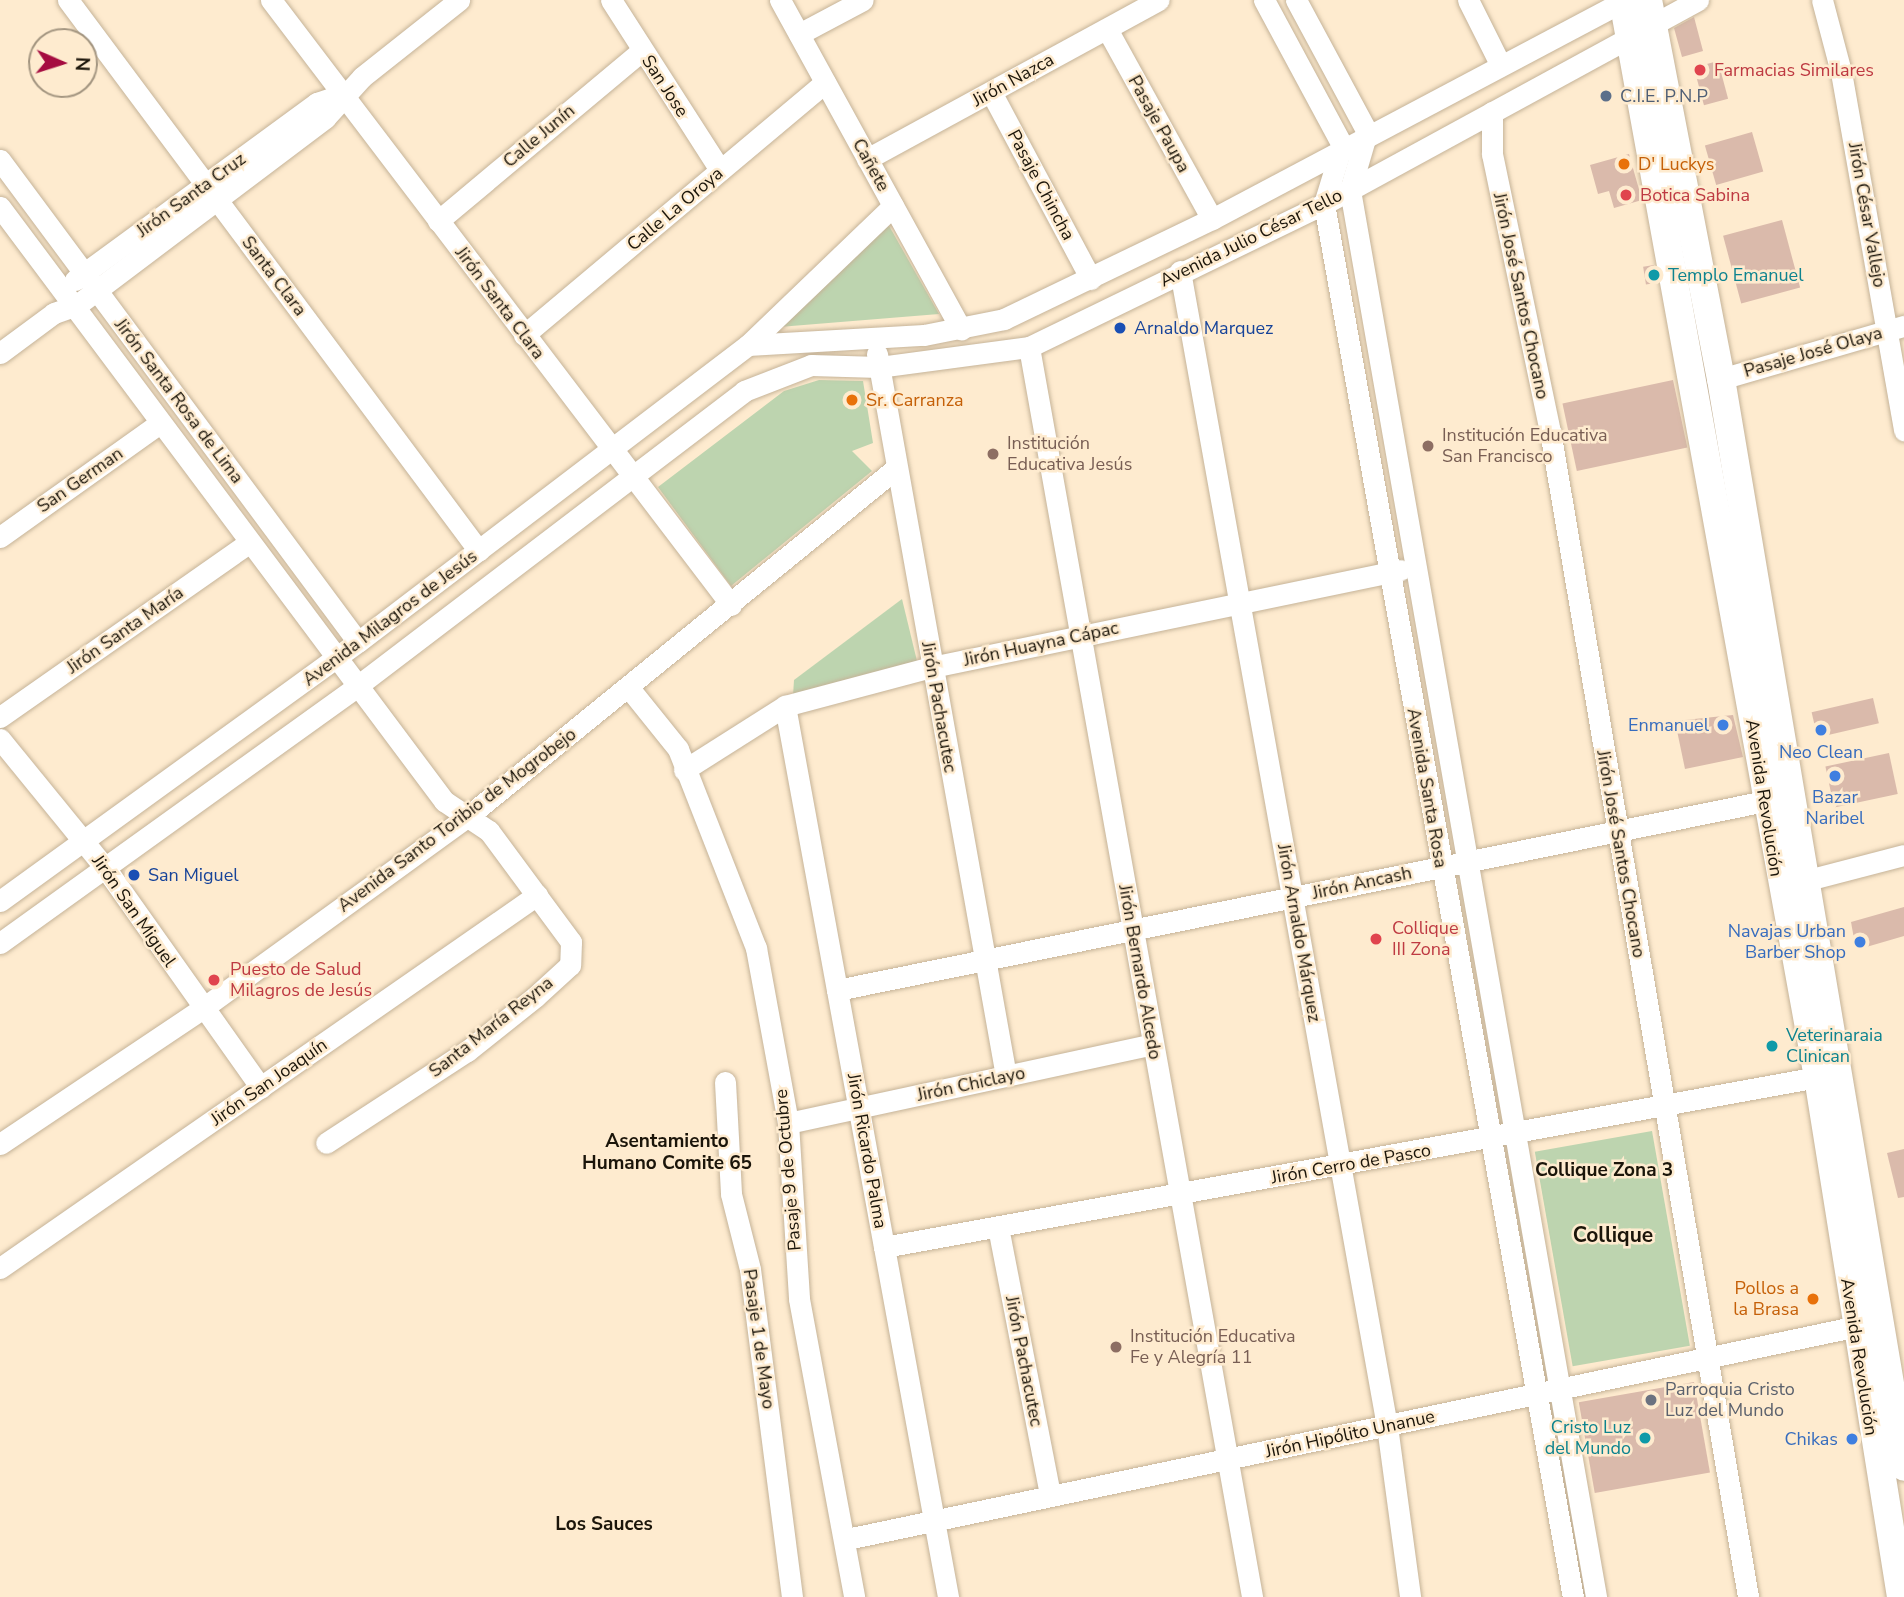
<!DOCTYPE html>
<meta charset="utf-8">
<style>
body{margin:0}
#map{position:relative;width:1904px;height:1597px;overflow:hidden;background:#feebcf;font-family:"Nunito Sans",sans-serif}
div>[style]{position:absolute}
.green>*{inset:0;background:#bdd4af;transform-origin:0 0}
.building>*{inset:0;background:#dabaab;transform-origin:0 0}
.roads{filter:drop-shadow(0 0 2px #c5b398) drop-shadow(0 0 2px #c5b398)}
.minor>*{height:21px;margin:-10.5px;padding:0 10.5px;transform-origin:10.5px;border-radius:10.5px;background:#fff}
.major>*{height:28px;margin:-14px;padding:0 14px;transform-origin:14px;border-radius:14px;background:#fff}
.dots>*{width:19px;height:19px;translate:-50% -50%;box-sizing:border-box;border:4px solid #feebcf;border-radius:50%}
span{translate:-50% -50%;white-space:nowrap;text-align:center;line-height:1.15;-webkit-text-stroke:5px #feebcf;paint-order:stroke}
.health-label{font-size:18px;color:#be3a42}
.left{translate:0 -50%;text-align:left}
.street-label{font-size:18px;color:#1b150a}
.service-label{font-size:18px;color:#4e5e75}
.food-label{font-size:18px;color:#c56008}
.right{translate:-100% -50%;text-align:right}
.culture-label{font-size:18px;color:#0d838f}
.transit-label{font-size:18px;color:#164399}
.education-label{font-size:18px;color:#785e54}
.shop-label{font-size:18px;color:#366cbe}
.worship-label{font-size:18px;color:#5b616d}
.neighbourhood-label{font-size:19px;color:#1b150a;font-weight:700}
.quarter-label{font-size:21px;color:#1b150a;font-weight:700}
.north{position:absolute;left:28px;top:28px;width:70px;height:70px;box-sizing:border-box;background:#feebcf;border:2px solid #a39580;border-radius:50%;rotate:93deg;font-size:19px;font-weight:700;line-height:28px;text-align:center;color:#1b150a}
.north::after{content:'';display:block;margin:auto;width:24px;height:32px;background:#a50c40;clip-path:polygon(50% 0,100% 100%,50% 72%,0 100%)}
</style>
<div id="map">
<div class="green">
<i style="clip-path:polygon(888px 224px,939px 314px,779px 327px)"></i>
<i style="clip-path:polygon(819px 380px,863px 381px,873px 443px,852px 451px,872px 471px,731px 586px,658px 487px,784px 391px)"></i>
<i style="clip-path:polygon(902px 599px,917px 661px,793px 696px,794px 680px)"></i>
<i style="left:1652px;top:1131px;width:218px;height:119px;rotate:80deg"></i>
</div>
<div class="building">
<i style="clip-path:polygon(1694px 17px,1703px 51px,1682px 57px,1674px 28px)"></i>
<i style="left:1718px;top:61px;width:39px;height:25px;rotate:75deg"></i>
<i style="left:1752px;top:132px;width:41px;height:49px;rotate:74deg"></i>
<i style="clip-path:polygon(1629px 154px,1642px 200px,1614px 208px,1609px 191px,1598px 194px,1590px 165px)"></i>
<i style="left:1782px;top:220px;width:70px;height:61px;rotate:75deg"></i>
<i style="left:1654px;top:265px;width:18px;height:11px;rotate:81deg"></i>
<i style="left:1673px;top:380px;width:69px;height:113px;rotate:78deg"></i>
<i style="left:1873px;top:698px;width:26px;height:63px;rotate:77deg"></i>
<i style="clip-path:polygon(1733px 715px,1743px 757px,1685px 769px,1675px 721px)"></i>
<i style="left:1889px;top:753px;width:42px;height:65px;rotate:78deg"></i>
<i style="clip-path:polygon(1904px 907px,1904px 936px,1856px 950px,1851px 922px)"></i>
<i style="clip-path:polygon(1904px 1149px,1904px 1197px,1898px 1198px,1887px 1153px)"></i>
<i style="left:1694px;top:1382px;width:92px;height:117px;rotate:80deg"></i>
</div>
<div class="roads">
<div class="minor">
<i style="left:68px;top:0;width:687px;rotate:53.28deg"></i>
<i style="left:271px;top:0;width:760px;rotate:52.75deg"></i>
<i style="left:611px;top:0;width:202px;rotate:57.3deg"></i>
<i style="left:780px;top:0;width:376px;rotate:61.2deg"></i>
<i style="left:1264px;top:0;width:165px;rotate:61.7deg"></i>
<i style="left:1342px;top:145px;width:62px;rotate:107deg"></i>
<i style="left:1324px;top:204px;width:1415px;rotate:79.87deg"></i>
<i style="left:1296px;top:0;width:150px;rotate:61.7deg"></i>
<i style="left:1367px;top:132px;width:60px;rotate:106.3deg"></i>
<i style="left:1350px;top:190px;width:1428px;rotate:80.08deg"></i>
<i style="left:1468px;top:0;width:72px;rotate:63.4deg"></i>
<i style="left:1822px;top:0;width:74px;rotate:75.2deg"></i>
<i style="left:1841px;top:72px;width:364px;rotate:80deg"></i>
<i style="left:1107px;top:29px;width:217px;rotate:61.1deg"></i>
<i style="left:799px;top:34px;width:72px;rotate:-28deg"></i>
<i style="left:991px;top:92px;width:212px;rotate:61.9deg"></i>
<i style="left:1492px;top:112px;width:42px;rotate:90deg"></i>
<i style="left:1492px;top:154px;width:283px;rotate:78.2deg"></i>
<i style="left:1550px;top:431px;width:1183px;rotate:80.36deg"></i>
<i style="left:867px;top:159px;width:332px;rotate:-28.6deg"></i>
<i style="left:0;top:160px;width:600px;rotate:53.4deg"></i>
<i style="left:0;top:207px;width:742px;rotate:53.22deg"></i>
<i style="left:444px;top:801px;width:54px;rotate:33.7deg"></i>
<i style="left:489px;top:831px;width:138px;rotate:53.5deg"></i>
<i style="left:571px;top:942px;width:23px;rotate:92deg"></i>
<i style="left:570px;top:965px;width:47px;rotate:137.6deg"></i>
<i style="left:535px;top:997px;width:87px;rotate:141.5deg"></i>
<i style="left:467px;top:1051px;width:168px;rotate:146.9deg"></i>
<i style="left:438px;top:221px;width:265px;rotate:-39.9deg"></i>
<i style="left:1180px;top:271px;width:1173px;rotate:79.84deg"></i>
<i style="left:1387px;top:1426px;width:173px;rotate:82.3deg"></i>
<i style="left:75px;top:280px;width:300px;rotate:-36.2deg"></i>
<i style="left:317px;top:103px;width:28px;rotate:-19deg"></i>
<i style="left:524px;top:335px;width:393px;rotate:-40deg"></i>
<i style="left:748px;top:345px;width:176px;rotate:-3.3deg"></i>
<i style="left:924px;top:335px;width:82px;rotate:-11.3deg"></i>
<i style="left:1004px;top:319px;width:231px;rotate:-25.7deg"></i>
<i style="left:1212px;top:219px;width:467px;rotate:-27.9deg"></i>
<i style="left:1029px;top:347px;width:1270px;rotate:79.88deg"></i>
<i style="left:0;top:353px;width:67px;rotate:-36.5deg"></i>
<i style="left:54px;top:313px;width:24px;rotate:-19deg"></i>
<i style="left:77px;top:305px;width:311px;rotate:-37deg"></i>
<i style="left:325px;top:118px;width:55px;rotate:-47.9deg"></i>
<i style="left:362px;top:77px;width:124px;rotate:-38.4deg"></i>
<i style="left:877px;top:354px;width:733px;rotate:79.87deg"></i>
<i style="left:1721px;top:379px;width:191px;rotate:-16.2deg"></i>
<i style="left:0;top:537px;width:196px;rotate:-35.5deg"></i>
<i style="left:629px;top:688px;width:78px;rotate:51.2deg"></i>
<i style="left:678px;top:749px;width:214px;rotate:68.6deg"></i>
<i style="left:756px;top:948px;width:178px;rotate:79.6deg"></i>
<i style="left:788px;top:1123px;width:176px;rotate:86.4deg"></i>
<i style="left:799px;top:1299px;width:303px;rotate:79.5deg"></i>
<i style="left:785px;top:706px;width:906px;rotate:79.63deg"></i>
<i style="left:0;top:717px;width:305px;rotate:-35deg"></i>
<i style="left:0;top:739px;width:168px;rotate:50.8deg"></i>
<i style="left:106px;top:869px;width:268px;rotate:54.7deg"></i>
<i style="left:684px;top:770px;width:120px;rotate:-32.4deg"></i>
<i style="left:785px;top:706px;width:152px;rotate:-14.9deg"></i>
<i style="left:932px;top:667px;width:478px;rotate:-11.7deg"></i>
<i style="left:1804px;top:881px;width:103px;rotate:-14.6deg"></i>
<i style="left:0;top:901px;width:442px;rotate:-35.9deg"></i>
<i style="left:358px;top:642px;width:490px;rotate:-37.3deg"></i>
<i style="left:748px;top:345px;width:201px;rotate:-43.8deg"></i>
<i style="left:0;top:943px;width:438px;rotate:-35.7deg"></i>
<i style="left:356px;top:687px;width:488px;rotate:-37.3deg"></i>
<i style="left:744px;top:391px;width:72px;rotate:-21.2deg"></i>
<i style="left:811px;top:365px;width:68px;rotate:1.7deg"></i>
<i style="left:879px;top:367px;width:151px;rotate:-7.6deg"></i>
<i style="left:1029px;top:347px;width:328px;rotate:-25.9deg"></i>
<i style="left:1324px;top:204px;width:426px;rotate:-28.6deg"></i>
<i style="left:837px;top:990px;width:947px;rotate:-11.51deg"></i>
<i style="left:725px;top:1082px;width:112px;rotate:86.9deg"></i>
<i style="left:731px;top:1194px;width:77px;rotate:75.8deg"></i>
<i style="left:750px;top:1269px;width:331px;rotate:82.7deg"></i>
<i style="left:788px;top:1123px;width:373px;rotate:-12.2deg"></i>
<i style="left:0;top:1144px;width:244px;rotate:-33.8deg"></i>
<i style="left:203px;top:1008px;width:326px;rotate:-35.9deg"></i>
<i style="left:467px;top:817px;width:550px;rotate:-39.1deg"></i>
<i style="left:998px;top:1227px;width:273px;rotate:79deg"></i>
<i style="left:884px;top:1247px;width:949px;rotate:-10.32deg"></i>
<i style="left:0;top:1268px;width:654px;rotate:-34.78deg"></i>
<i style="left:847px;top:1539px;width:1028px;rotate:-11.9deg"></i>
</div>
<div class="major">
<i style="left:1623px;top:0;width:1095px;rotate:79.74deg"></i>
<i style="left:1818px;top:1077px;width:527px;rotate:80.93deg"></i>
<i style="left:1648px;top:0;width:386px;rotate:79.1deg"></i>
<i style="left:1721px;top:379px;width:1103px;rotate:80.45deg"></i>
</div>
</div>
<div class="dots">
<i style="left:1700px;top:70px;background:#e0444e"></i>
<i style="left:1606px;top:96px;background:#5c6f8a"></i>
<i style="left:1624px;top:164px;background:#e8710a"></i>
<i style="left:1626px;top:195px;background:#e0444e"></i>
<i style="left:1654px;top:275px;background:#0f9aa8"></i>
<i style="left:1120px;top:328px;background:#1a4fb4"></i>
<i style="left:852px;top:400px;background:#e8710a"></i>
<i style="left:1428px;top:446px;background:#8d6e63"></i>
<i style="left:993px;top:454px;background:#8d6e63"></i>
<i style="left:1723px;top:725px;background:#3f7fe0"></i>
<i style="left:1821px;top:730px;background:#3f7fe0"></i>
<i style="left:1835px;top:776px;background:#3f7fe0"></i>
<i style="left:134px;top:875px;background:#1a4fb4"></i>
<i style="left:1376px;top:939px;background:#e0444e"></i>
<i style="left:1860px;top:942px;background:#3f7fe0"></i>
<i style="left:214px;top:980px;background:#e0444e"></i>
<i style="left:1772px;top:1046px;background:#0f9aa8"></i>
<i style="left:1813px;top:1299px;background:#e8710a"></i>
<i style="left:1116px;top:1347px;background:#8d6e63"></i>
<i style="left:1651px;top:1400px;background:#6b7280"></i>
<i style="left:1645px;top:1438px;background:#0f9aa8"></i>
<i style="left:1852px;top:1439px;background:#3f7fe0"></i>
</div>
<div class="health-label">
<span class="left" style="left:1714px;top:70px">Farmacias Similares</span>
<span class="left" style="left:1640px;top:195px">Botica Sabina</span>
<span class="left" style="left:1392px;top:939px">Collique<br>III Zona</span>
<span class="left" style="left:230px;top:980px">Puesto de Salud<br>Milagros de Jesús</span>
</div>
<div class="street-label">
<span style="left:1013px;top:80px;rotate:-29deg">Jirón Nazca</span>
<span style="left:665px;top:86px;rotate:57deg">San Jose</span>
<span style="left:1159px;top:124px;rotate:61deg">Pasaje Paupa</span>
<span style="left:539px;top:136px;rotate:-40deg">Calle Junín</span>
<span style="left:871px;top:165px;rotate:61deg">Cañete</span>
<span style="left:1041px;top:185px;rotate:62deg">Pasaje Chincha</span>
<span style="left:191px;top:195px;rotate:-36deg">Jirón Santa Cruz</span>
<span style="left:675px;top:209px;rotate:-40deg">Calle La Oroya</span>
<span style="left:1867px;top:215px;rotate:80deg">Jirón César Vallejo</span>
<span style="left:1251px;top:238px;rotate:-26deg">Avenida Julio César Tello</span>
<span style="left:274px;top:276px;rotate:53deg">Santa Clara</span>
<span style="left:1521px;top:296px;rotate:78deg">Jirón José Santos Chocano</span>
<span style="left:500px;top:303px;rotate:53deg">Jirón Santa Clara</span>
<span style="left:1813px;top:352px;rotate:-16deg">Pasaje José Olaya</span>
<span style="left:179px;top:401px;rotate:53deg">Jirón Santa Rosa de Lima</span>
<span style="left:80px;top:480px;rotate:-35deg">San German</span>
<span style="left:390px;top:618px;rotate:-37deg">Avenida Milagros de Jesús</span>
<span style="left:125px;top:630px;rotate:-35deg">Jirón Santa María</span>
<span style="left:1041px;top:644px;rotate:-12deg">Jirón Huayna Cápac</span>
<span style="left:939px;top:707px;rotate:80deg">Jirón Pachacutec</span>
<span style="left:1427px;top:788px;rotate:80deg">Avenida Santa Rosa</span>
<span style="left:1764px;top:798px;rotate:81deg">Avenida Revolución</span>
<span style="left:457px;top:820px;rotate:-37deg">Avenida Santo Toribio de Mogrobejo</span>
<span style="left:1621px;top:854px;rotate:80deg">Jirón José Santos Chocano</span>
<span style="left:1362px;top:883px;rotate:-12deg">Jirón Ancash</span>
<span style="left:134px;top:911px;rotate:55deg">Jirón San Miguel</span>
<span style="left:1299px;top:933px;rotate:80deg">Jirón Arnaldo Márquez</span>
<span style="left:1140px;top:972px;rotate:80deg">Jirón Bernardo Alcedo</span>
<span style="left:491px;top:1027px;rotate:-38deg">Santa María Reyna</span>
<span style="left:269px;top:1082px;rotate:-35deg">Jirón San Joaquín</span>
<span style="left:971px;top:1084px;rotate:-12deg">Jirón Chiclayo</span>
<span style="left:867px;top:1151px;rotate:80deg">Jirón Ricardo Palma</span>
<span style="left:1351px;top:1164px;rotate:-10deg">Jirón Cerro de Pasco</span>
<span style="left:788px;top:1170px;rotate:-95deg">Pasaje 9 de Octubre</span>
<span style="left:759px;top:1339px;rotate:82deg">Pasaje 1 de Mayo</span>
<span style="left:1859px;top:1357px;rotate:81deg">Avenida Revolución</span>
<span style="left:1024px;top:1361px;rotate:79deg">Jirón Pachacutec</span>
<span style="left:1350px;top:1434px;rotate:-12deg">Jirón Hipólito Unanue</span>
</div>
<div class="service-label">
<span class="left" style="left:1620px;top:96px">C.I.E. P.N.P</span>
</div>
<div class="food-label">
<span class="left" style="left:1638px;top:164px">D' Luckys</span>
<span class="left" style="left:866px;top:400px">Sr. Carranza</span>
<span class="right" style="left:1799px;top:1299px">Pollos a<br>la Brasa</span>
</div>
<div class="culture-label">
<span class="left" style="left:1668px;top:275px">Templo Emanuel</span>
<span class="left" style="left:1786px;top:1046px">Veterinaraia<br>Clinican</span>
<span class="right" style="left:1631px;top:1438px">Cristo Luz<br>del Mundo</span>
</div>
<div class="transit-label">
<span class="left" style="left:1134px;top:328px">Arnaldo Marquez</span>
<span class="left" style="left:148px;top:875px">San Miguel</span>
</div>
<div class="education-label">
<span class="left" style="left:1442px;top:446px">Institución Educativa<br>San Francisco</span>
<span class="left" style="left:1007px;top:454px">Institución<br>Educativa Jesús</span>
<span class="left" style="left:1130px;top:1347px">Institución Educativa<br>Fe y Alegría 11</span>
</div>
<div class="shop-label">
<span class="right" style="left:1709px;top:725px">Enmanuel</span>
<span style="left:1821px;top:752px">Neo Clean</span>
<span style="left:1835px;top:808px">Bazar<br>Naribel</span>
<span class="right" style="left:1846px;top:942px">Navajas Urban<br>Barber Shop</span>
<span class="right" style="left:1838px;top:1439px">Chikas</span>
</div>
<div class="worship-label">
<span class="left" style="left:1665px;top:1400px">Parroquia Cristo<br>Luz del Mundo</span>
</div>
<div class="neighbourhood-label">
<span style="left:667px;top:1153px">Asentamiento<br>Humano Comite 65</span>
<span style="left:1604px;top:1171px">Collique Zona 3</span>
<span style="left:604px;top:1525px">Los Sauces</span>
</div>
<div class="quarter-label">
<span style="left:1613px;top:1235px">Collique</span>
</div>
<div class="north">N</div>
</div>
